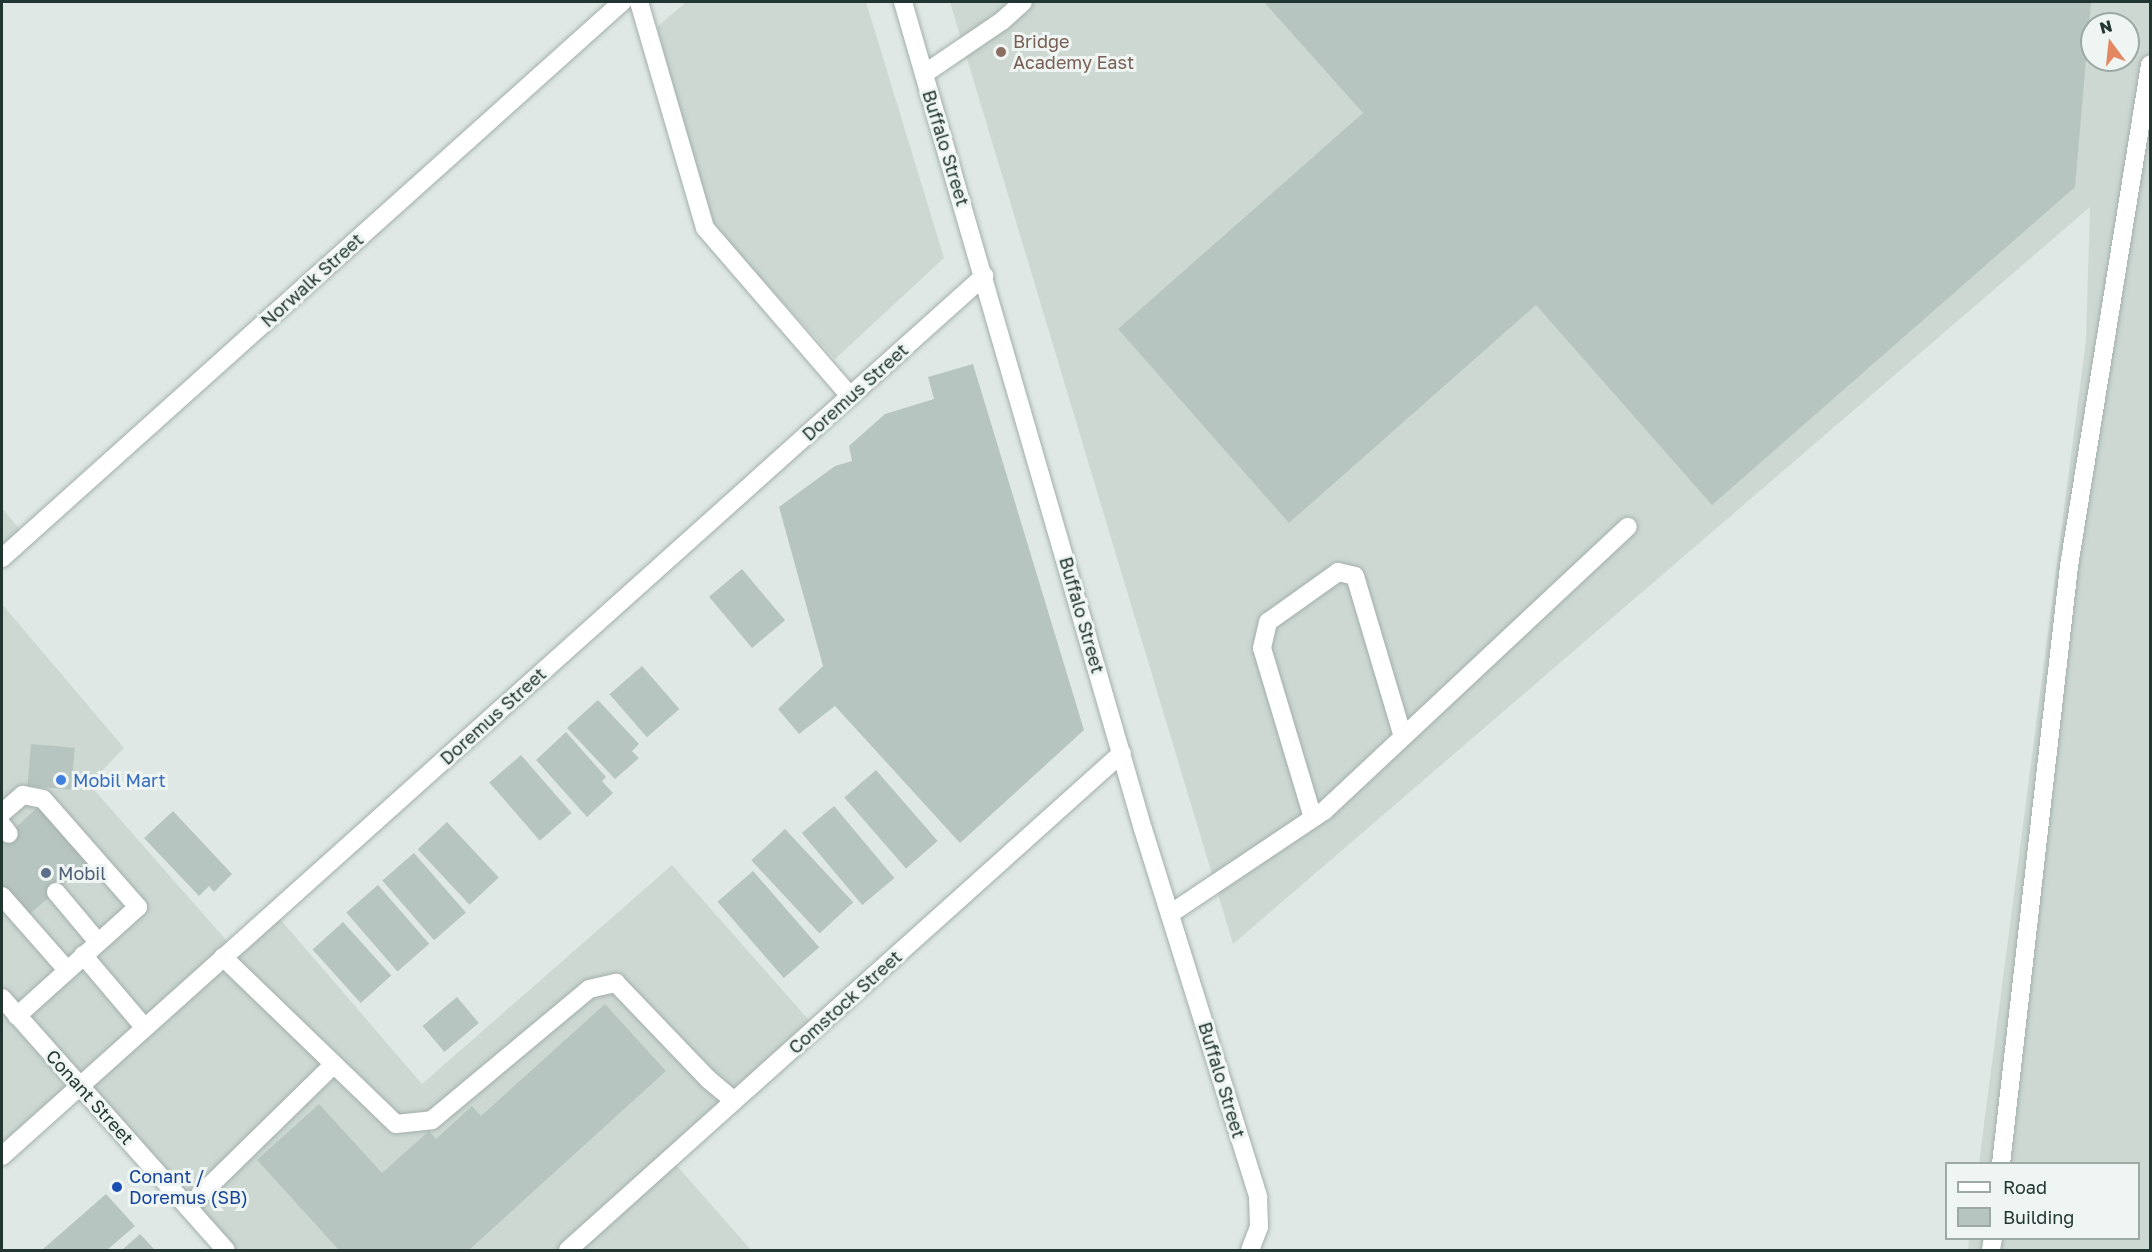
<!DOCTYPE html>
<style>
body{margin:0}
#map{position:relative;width:2152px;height:1252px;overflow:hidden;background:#dfe8e4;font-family:"Golos Text",sans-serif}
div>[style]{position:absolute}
.built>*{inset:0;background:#cdd8d3}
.building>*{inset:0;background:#b7c5c0;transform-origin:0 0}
.roads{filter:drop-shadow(0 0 2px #a3afab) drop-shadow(0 0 2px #a3afab)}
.lane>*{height:18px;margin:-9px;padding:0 9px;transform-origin:9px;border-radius:9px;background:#fff}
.street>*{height:18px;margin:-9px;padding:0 9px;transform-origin:9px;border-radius:9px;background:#fff}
.secondary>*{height:18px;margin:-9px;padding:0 9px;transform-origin:9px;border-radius:9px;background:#fff}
.dots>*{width:16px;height:16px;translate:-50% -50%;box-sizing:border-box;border:3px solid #eef5f2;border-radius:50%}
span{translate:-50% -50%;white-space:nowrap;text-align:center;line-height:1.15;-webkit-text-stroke:6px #eef5f2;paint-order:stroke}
.education-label{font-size:18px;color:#785e54}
.left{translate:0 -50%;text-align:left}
.street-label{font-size:18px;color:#223631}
.shop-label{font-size:18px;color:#366cbe}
.service-label{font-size:18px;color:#4e5e75}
.transit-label{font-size:18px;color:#164399}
.frame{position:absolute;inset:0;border:3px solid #223631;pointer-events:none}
.legend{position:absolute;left:1945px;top:1162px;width:195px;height:78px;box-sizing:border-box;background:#eef5f2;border:2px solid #9ca9a5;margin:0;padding:8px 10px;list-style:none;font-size:18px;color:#223631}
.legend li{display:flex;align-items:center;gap:12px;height:30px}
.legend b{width:30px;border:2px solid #9ca9a5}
.north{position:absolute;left:2080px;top:12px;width:60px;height:60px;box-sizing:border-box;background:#eef5f2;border:2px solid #9ca9a5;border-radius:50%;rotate:345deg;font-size:16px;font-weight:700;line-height:24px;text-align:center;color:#223631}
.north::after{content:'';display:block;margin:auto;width:21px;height:27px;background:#e38662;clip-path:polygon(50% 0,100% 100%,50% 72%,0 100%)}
</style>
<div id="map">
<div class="built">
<i style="clip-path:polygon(686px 2px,866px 2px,944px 258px,835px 359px,711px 223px,657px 27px)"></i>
<i style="clip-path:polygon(evenodd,950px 2px,2150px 2px,2150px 1250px,1968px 1250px,1969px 1239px,2138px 1238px,2138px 1164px,1979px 1163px,2086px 340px,2090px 207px,1233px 944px,950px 2px,2092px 24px,2128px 24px,2128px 60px,2092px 60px,2092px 24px)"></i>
<i style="clip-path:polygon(2px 508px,26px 537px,2px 558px)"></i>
<i style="clip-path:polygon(2px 604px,124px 748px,89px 784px,233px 948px,274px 912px,422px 1084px,672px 865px,816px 1028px,671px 1159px,751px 1250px,226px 1250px,79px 1086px,2px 1156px)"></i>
</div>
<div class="building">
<i style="clip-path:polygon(1264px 2px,2091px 2px,2075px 187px,1712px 505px,1536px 305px,1289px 523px,1118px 329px,1363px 113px)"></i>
<i style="clip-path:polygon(973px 364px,1084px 730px,960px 843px,835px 706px,799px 734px,778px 709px,823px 666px,779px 507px,835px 466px,852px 461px,849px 446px,885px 414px,934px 399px,928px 377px)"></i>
<i style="left:742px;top:569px;width:67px;height:43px;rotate:50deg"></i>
<i style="left:642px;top:666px;width:57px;height:43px;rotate:49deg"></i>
<i style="clip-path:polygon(598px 700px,639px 744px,632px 751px,639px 758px,615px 779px,567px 728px)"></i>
<i style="clip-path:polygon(566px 732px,606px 777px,602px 781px,613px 793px,587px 817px,536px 760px)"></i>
<i style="left:31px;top:744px;width:44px;height:42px;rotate:5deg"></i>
<i style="left:521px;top:755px;width:77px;height:42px;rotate:49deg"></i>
<i style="left:876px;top:770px;width:94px;height:42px;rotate:49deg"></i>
<i style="left:834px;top:806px;width:94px;height:42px;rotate:50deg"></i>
<i style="clip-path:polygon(38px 807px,89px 863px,25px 918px,2px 891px,2px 840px)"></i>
<i style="clip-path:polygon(173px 811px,232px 874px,214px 892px,209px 886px,199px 896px,144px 838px)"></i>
<i style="left:447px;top:822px;width:76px;height:40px;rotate:47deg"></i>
<i style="left:785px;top:829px;width:100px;height:46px;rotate:47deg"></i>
<i style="left:414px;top:853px;width:79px;height:42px;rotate:49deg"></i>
<i style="left:753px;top:871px;width:101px;height:47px;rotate:49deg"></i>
<i style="left:378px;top:885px;width:78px;height:42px;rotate:49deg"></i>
<i style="left:343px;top:922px;width:72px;height:41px;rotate:48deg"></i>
<i style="left:457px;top:997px;width:34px;height:45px;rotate:50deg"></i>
<i style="clip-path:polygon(605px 1004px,666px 1071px,469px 1250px,339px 1250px,257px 1160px,319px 1104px,382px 1173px,429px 1131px,436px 1139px,472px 1106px,481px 1116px)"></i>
<i style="clip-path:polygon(106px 1194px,135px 1226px,107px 1250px,42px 1250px)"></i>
<i style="clip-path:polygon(140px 1234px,155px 1250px,122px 1250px)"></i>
</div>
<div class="roads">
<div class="lane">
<i style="left:639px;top:2px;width:235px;rotate:73.7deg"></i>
<i style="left:705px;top:228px;width:222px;rotate:49.2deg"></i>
<i style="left:924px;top:74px;width:94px;rotate:-34.2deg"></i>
<i style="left:1002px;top:21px;width:28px;rotate:-42deg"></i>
<i style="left:2px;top:813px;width:28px;rotate:-41deg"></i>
<i style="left:23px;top:795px;width:20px;rotate:11deg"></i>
<i style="left:43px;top:799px;width:144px;rotate:48.7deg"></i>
<i style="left:138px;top:907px;width:163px;rotate:138deg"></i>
<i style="left:1313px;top:818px;width:177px;rotate:-106.7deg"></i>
<i style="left:1262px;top:648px;width:27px;rotate:-77deg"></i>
<i style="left:1268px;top:622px;width:86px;rotate:-35.5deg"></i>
<i style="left:1338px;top:572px;width:17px;rotate:13deg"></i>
<i style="left:1355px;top:576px;width:168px;rotate:73.4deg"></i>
<i style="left:2px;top:825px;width:11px;rotate:52deg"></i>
<i style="left:56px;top:892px;width:65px;rotate:50deg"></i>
<i style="left:2px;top:896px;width:98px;rotate:48.7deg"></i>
<i style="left:1170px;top:914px;width:185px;rotate:-33.8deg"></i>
<i style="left:1324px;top:811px;width:416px;rotate:-43.1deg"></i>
<i style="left:83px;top:955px;width:94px;rotate:49.7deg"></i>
<i style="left:223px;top:957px;width:240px;rotate:44deg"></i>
<i style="left:396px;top:1124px;width:36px;rotate:-6deg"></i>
<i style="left:432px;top:1120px;width:204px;rotate:-39.8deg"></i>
<i style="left:589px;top:989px;width:28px;rotate:-13deg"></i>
<i style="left:616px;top:983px;width:133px;rotate:46.2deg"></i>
<i style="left:708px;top:1079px;width:34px;rotate:40deg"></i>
<i style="left:2001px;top:1164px;width:602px;rotate:-83.51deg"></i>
<i style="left:2069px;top:566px;width:508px;rotate:-80.82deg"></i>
<i style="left:188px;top:1207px;width:204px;rotate:-44.4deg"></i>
<i style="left:1991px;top:1250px;width:12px;rotate:-81deg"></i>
</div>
<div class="street">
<i style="left:2px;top:558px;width:833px;rotate:-41.88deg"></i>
<i style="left:2px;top:1156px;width:1319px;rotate:-41.86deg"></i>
<i style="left:568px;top:1250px;width:744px;rotate:-41.9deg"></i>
</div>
<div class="secondary">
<i style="left:903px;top:2px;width:861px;rotate:73.82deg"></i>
<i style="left:1143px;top:829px;width:386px;rotate:72.6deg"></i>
<i style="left:1258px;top:1197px;width:30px;rotate:88deg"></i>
<i style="left:1259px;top:1227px;width:25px;rotate:111deg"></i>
<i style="left:2px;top:998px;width:337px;rotate:48.4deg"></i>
</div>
</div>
<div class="dots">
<i style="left:1001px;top:52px;background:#8d6e63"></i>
<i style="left:61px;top:780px;background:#3f7fe0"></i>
<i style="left:46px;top:873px;background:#5c6f8a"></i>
<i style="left:117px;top:1187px;background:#1a4fb4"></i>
</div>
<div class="education-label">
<span class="left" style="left:1013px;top:52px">Bridge<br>Academy East</span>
</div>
<div class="street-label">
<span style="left:946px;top:148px;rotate:73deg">Buffalo Street</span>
<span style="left:312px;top:280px;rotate:-42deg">Norwalk Street</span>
<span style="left:855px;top:392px;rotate:-42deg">Doremus Street</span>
<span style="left:1082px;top:615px;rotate:74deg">Buffalo Street</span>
<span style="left:493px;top:716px;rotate:-42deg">Doremus Street</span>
<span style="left:845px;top:1002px;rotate:-42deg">Comstock Street</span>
<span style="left:1222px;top:1080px;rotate:73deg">Buffalo Street</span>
<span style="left:90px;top:1097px;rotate:48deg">Conant Street</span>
</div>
<div class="shop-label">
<span class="left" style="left:73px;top:780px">Mobil Mart</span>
</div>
<div class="service-label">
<span class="left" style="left:58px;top:873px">Mobil</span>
</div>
<div class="transit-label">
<span class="left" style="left:129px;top:1187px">Conant /<br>Doremus (SB)</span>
</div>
<div class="frame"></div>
<ul class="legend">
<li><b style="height:8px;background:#fff"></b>Road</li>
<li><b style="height:16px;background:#b7c5c0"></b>Building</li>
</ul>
<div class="north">N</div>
</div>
